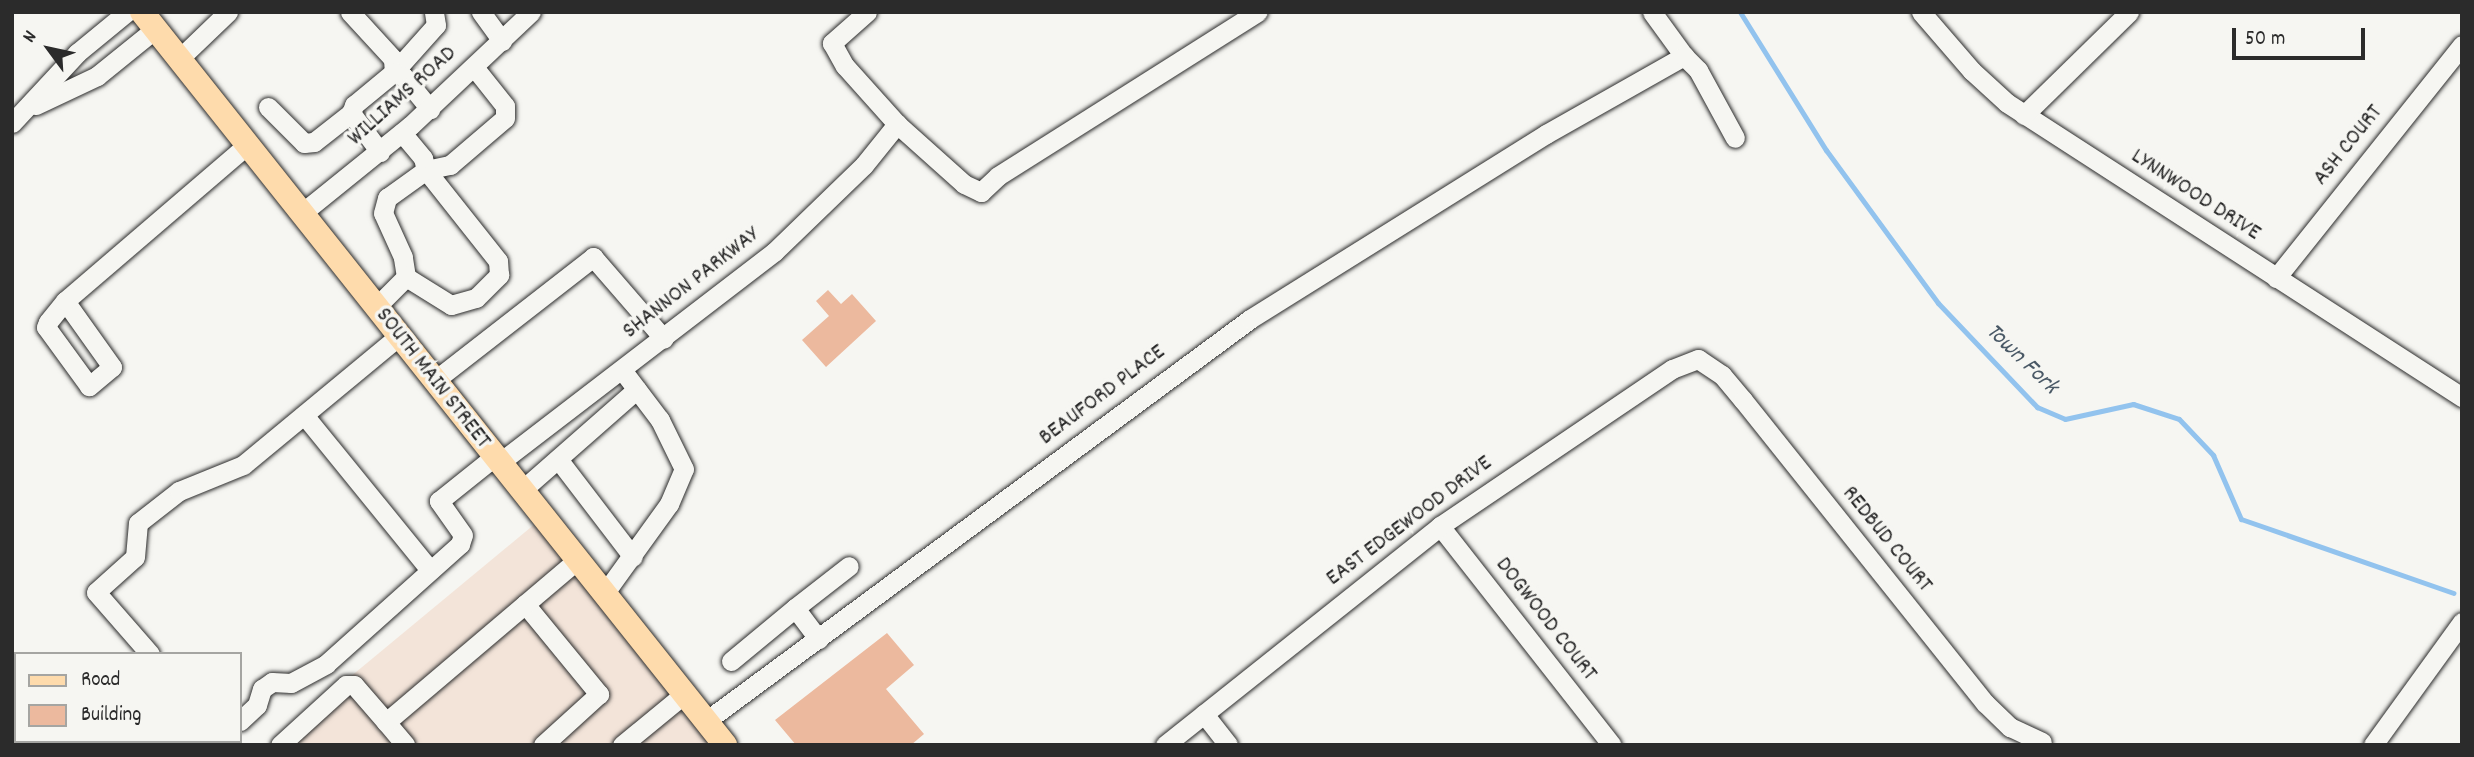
<!DOCTYPE html>
<style>
body{margin:0}
#map{position:relative;width:2474px;height:757px;overflow:hidden;background:#f6f6f2;font-family:Dekko,sans-serif}
div>[style]{position:absolute}
.built>*{inset:0;background:#f3e4d9}
.stream>*{height:5px;margin:-2.5px;padding:0 2.5px;transform-origin:2.5px;border-radius:2.5px;background:#92c3ee}
.building>*{inset:0;background:#ecb99e}
.roads{filter:drop-shadow(0 0 2px #2b2b2b) drop-shadow(0 0 2px #2b2b2b)}
.minor>*{height:19px;margin:-9.5px;padding:0 9.5px;transform-origin:9.5px;border-radius:9.5px;background:#f6f6f2}
.major>*{height:24px;margin:-12px;padding:0 12px;transform-origin:12px;border-radius:12px;background:#fedbac}
span{translate:-50% -50%;white-space:nowrap;text-align:center;line-height:1.15;-webkit-text-stroke:7px #f6f6f2;paint-order:stroke}
.street-label{font-size:23px;color:#2b2b2b}
.water-label{font-size:24px;color:#4a5966;font-style:italic}
.frame{position:absolute;inset:0;border:14px solid #2b2b2b;pointer-events:none}
.legend{position:absolute;left:14px;top:652px;width:228px;height:91px;box-sizing:border-box;background:#f6f6f2;border:2px solid #a5a5a2;margin:0;padding:9px 12px;list-style:none;font-size:21px;color:#2b2b2b}
.legend li{display:flex;align-items:center;gap:14px;height:35px}
.legend b{width:35px;border:2px solid #a5a5a2}
.north{position:absolute;left:14px;top:14px;width:70px;height:70px;-webkit-text-stroke:5px #f6f6f2;paint-order:stroke;rotate:303deg;font-size:19px;font-weight:700;line-height:28px;text-align:center;color:#2b2b2b}
.north::after{content:'';display:block;margin:auto;width:24px;height:32px;background:#2b2b2b;clip-path:polygon(50% 0,100% 100%,50% 72%,0 100%)}
.scale{position:absolute;left:2232px;top:28px;width:133px;height:32px;box-sizing:border-box;border:4px solid #2b2b2b;border-top:0;padding-left:9px;font-size:21px;line-height:24px;white-space:nowrap;color:#2b2b2b;-webkit-text-stroke:5px #f6f6f2;paint-order:stroke}
</style>
<div id="map">
<div class="built">
<i style="clip-path:polygon(542px 518px,725px 745px,268px 745px)"></i>
</div>
<div class="stream">
<i style="left:1740px;top:12px;width:163px;rotate:58.1deg"></i>
<i style="left:1826px;top:150px;width:190px;rotate:53.8deg"></i>
<i style="left:1938px;top:303px;width:144px;rotate:46.4deg"></i>
<i style="left:2037px;top:407px;width:30px;rotate:23deg"></i>
<i style="left:2065px;top:419px;width:70px;rotate:-12.4deg"></i>
<i style="left:2133px;top:404px;width:48px;rotate:18.1deg"></i>
<i style="left:2179px;top:419px;width:50px;rotate:46.6deg"></i>
<i style="left:2213px;top:455px;width:70px;rotate:66.4deg"></i>
<i style="left:2241px;top:519px;width:225px;rotate:19.2deg"></i>
</div>
<div class="building">
<i style="clip-path:polygon(828px 290px,841px 304px,852px 294px,876px 321px,826px 367px,802px 340px,829px 316px,816px 301px)"></i>
<i style="clip-path:polygon(887px 633px,914px 665px,886px 689px,924px 734px,911px 745px,796px 745px,775px 720px)"></i>
</div>
<div class="roads">
<div class="minor">
<i style="left:350px;top:12px;width:64px;rotate:47.5deg"></i>
<i style="left:393px;top:59px;width:13px;rotate:86deg"></i>
<i style="left:481px;top:12px;width:36px;rotate:54deg"></i>
<i style="left:867px;top:12px;width:47px;rotate:138.5deg"></i>
<i style="left:832px;top:43px;width:26px;rotate:61deg"></i>
<i style="left:845px;top:66px;width:78px;rotate:48.1deg"></i>
<i style="left:897px;top:124px;width:90px;rotate:41.8deg"></i>
<i style="left:964px;top:184px;width:19px;rotate:25deg"></i>
<i style="left:981px;top:192px;width:23px;rotate:-43deg"></i>
<i style="left:998px;top:176px;width:307px;rotate:-32.3deg"></i>
<i style="left:1652px;top:12px;width:54px;rotate:54deg"></i>
<i style="left:1921px;top:12px;width:78px;rotate:49.2deg"></i>
<i style="left:1972px;top:71px;width:47px;rotate:42.4deg"></i>
<i style="left:2007px;top:103px;width:542px;rotate:32.87deg"></i>
<i style="left:179px;top:59px;width:68px;rotate:-43.8deg"></i>
<i style="left:394px;top:72px;width:63px;rotate:-48.2deg"></i>
<i style="left:436px;top:25px;width:13px;rotate:-99deg"></i>
<i style="left:36px;top:105px;width:68px;rotate:-25.4deg"></i>
<i style="left:97px;top:76px;width:75px;rotate:-39deg"></i>
<i style="left:268px;top:107px;width:51px;rotate:45deg"></i>
<i style="left:304px;top:143px;width:10px;rotate:-6deg"></i>
<i style="left:314px;top:142px;width:47px;rotate:-38.1deg"></i>
<i style="left:2024px;top:115px;width:147px;rotate:-44.4deg"></i>
<i style="left:12px;top:123px;width:96px;rotate:-47.1deg"></i>
<i style="left:77px;top:53px;width:65px;rotate:-39.4deg"></i>
<i style="left:380px;top:152px;width:49px;rotate:-126.6deg"></i>
<i style="left:351px;top:113px;width:9px;rotate:-69deg"></i>
<i style="left:354px;top:105px;width:52px;rotate:-39.5deg"></i>
<i style="left:394px;top:72px;width:10px;rotate:24deg"></i>
<i style="left:403px;top:76px;width:43px;rotate:50.7deg"></i>
<i style="left:302px;top:213px;width:139px;rotate:-38.9deg"></i>
<i style="left:410px;top:126px;width:166px;rotate:-43.3deg"></i>
<i style="left:406px;top:277px;width:53px;rotate:31.9deg"></i>
<i style="left:451px;top:305px;width:26px;rotate:-16deg"></i>
<i style="left:476px;top:298px;width:33px;rotate:-45deg"></i>
<i style="left:499px;top:275px;width:14px;rotate:-94deg"></i>
<i style="left:498px;top:261px;width:116px;rotate:-128.4deg"></i>
<i style="left:426px;top:170px;width:25px;rotate:-12deg"></i>
<i style="left:450px;top:165px;width:72px;rotate:-40.5deg"></i>
<i style="left:505px;top:118px;width:12px;rotate:-90deg"></i>
<i style="left:505px;top:106px;width:50px;rotate:-128.5deg"></i>
<i style="left:2276px;top:278px;width:298px;rotate:-51.4deg"></i>
<i style="left:65px;top:301px;width:81px;rotate:54.5deg"></i>
<i style="left:112px;top:367px;width:30px;rotate:140deg"></i>
<i style="left:89px;top:386px;width:73px;rotate:-126.1deg"></i>
<i style="left:46px;top:327px;width:5px;rotate:-68deg"></i>
<i style="left:48px;top:322px;width:27px;rotate:-51deg"></i>
<i style="left:65px;top:301px;width:241px;rotate:-40.6deg"></i>
<i style="left:376px;top:307px;width:42px;rotate:-45deg"></i>
<i style="left:406px;top:277px;width:20px;rotate:-99deg"></i>
<i style="left:403px;top:257px;width:48px;rotate:-114.4deg"></i>
<i style="left:383px;top:213px;width:16px;rotate:-75deg"></i>
<i style="left:387px;top:198px;width:48px;rotate:-35.7deg"></i>
<i style="left:426px;top:170px;width:12px;rotate:-104deg"></i>
<i style="left:423px;top:158px;width:33px;rotate:-130deg"></i>
<i style="left:434px;top:381px;width:202px;rotate:-37.9deg"></i>
<i style="left:593px;top:257px;width:108px;rotate:49.1deg"></i>
<i style="left:304px;top:415px;width:200px;rotate:50.9deg"></i>
<i style="left:558px;top:459px;width:123px;rotate:52.6deg"></i>
<i style="left:499px;top:463px;width:347px;rotate:-37.5deg"></i>
<i style="left:774px;top:252px;width:125px;rotate:-44deg"></i>
<i style="left:864px;top:165px;width:53px;rotate:-51.2deg"></i>
<i style="left:521px;top:491px;width:154px;rotate:-41.3deg"></i>
<i style="left:1440px;top:526px;width:278px;rotate:51.9deg"></i>
<i style="left:604px;top:594px;width:111px;rotate:-54.2deg"></i>
<i style="left:669px;top:504px;width:38px;rotate:-67deg"></i>
<i style="left:684px;top:469px;width:55px;rotate:-116.1deg"></i>
<i style="left:660px;top:420px;width:63px;rotate:-127.2deg"></i>
<i style="left:525px;top:604px;width:117px;rotate:50.6deg"></i>
<i style="left:599px;top:694px;width:76px;rotate:137.7deg"></i>
<i style="left:795px;top:608px;width:68px;rotate:-37.9deg"></i>
<i style="left:150px;top:654px;width:82px;rotate:-131.1deg"></i>
<i style="left:96px;top:592px;width:52px;rotate:-41.9deg"></i>
<i style="left:135px;top:557px;width:34px;rotate:-85deg"></i>
<i style="left:138px;top:523px;width:52px;rotate:-38deg"></i>
<i style="left:179px;top:491px;width:69px;rotate:-22.1deg"></i>
<i style="left:243px;top:465px;width:201px;rotate:-39.6deg"></i>
<i style="left:731px;top:661px;width:83px;rotate:-39.6deg"></i>
<i style="left:795px;top:608px;width:39px;rotate:53deg"></i>
<i style="left:1204px;top:714px;width:39px;rotate:52deg"></i>
<i style="left:240px;top:721px;width:23px;rotate:-43deg"></i>
<i style="left:257px;top:705px;width:17px;rotate:-73deg"></i>
<i style="left:262px;top:689px;width:12px;rotate:-35deg"></i>
<i style="left:272px;top:682px;width:19px;rotate:3deg"></i>
<i style="left:291px;top:683px;width:40px;rotate:-28deg"></i>
<i style="left:326px;top:664px;width:180px;rotate:-41.8deg"></i>
<i style="left:460px;top:544px;width:9px;rotate:-72deg"></i>
<i style="left:463px;top:535px;width:42px;rotate:-125.2deg"></i>
<i style="left:439px;top:501px;width:70px;rotate:-38.7deg"></i>
<i style="left:706px;top:721px;width:676px;rotate:-36.46deg"></i>
<i style="left:1250px;top:319px;width:349px;rotate:-32deg"></i>
<i style="left:1546px;top:134px;width:159px;rotate:-29.5deg"></i>
<i style="left:1684px;top:56px;width:20px;rotate:45deg"></i>
<i style="left:1698px;top:70px;width:77px;rotate:61.4deg"></i>
<i style="left:386px;top:722px;width:30px;rotate:50deg"></i>
<i style="left:280px;top:745px;width:89px;rotate:-42.3deg"></i>
<i style="left:346px;top:685px;width:8px"></i>
<i style="left:354px;top:685px;width:49px;rotate:49.1deg"></i>
<i style="left:386px;top:722px;width:250px;rotate:-40.3deg"></i>
<i style="left:622px;top:745px;width:79px;rotate:-39.3deg"></i>
<i style="left:1165px;top:745px;width:352px;rotate:-38.5deg"></i>
<i style="left:1440px;top:526px;width:280px;rotate:-34.1deg"></i>
<i style="left:1672px;top:369px;width:28px;rotate:-21deg"></i>
<i style="left:1698px;top:359px;width:29px;rotate:34deg"></i>
<i style="left:1722px;top:375px;width:33px;rotate:50deg"></i>
<i style="left:1743px;top:400px;width:388px;rotate:51.4deg"></i>
<i style="left:1985px;top:703px;width:35px;rotate:44deg"></i>
<i style="left:2010px;top:727px;width:35px;rotate:25deg"></i>
<i style="left:2373px;top:745px;width:152px;rotate:-54.1deg"></i>
</div>
<div class="major">
<i style="left:142px;top:12px;width:937px;rotate:51.5deg"></i>
</div>
</div>
<div class="street-label">
<span style="left:403px;top:97px;rotate:-42deg">WILLIAMS ROAD</span>
<span style="left:2349px;top:146px;rotate:-51deg">ASH COURT</span>
<span style="left:2195px;top:196px;rotate:33deg">LYNNWOOD DRIVE</span>
<span style="left:692px;top:284px;rotate:-38deg">SHANNON PARKWAY</span>
<span style="left:432px;top:379px;rotate:52deg">SOUTH MAIN STREET</span>
<span style="left:1103px;top:396px;rotate:-37deg">BEAUFORD PLACE</span>
<span style="left:1410px;top:522px;rotate:-37deg">EAST EDGEWOOD DRIVE</span>
<span style="left:1886px;top:540px;rotate:51deg">REDBUD COURT</span>
<span style="left:1545px;top:620px;rotate:52deg">DOGWOOD COURT</span>
</div>
<div class="water-label">
<span style="left:2021px;top:360px;rotate:44deg">Town Fork</span>
</div>
<div class="frame"></div>
<ul class="legend">
<li><b style="height:9px;background:#fedbac"></b>Road</li>
<li><b style="height:19px;background:#ecb99e"></b>Building</li>
</ul>
<div class="north">N</div>
<div class="scale">50 m</div>
</div>
